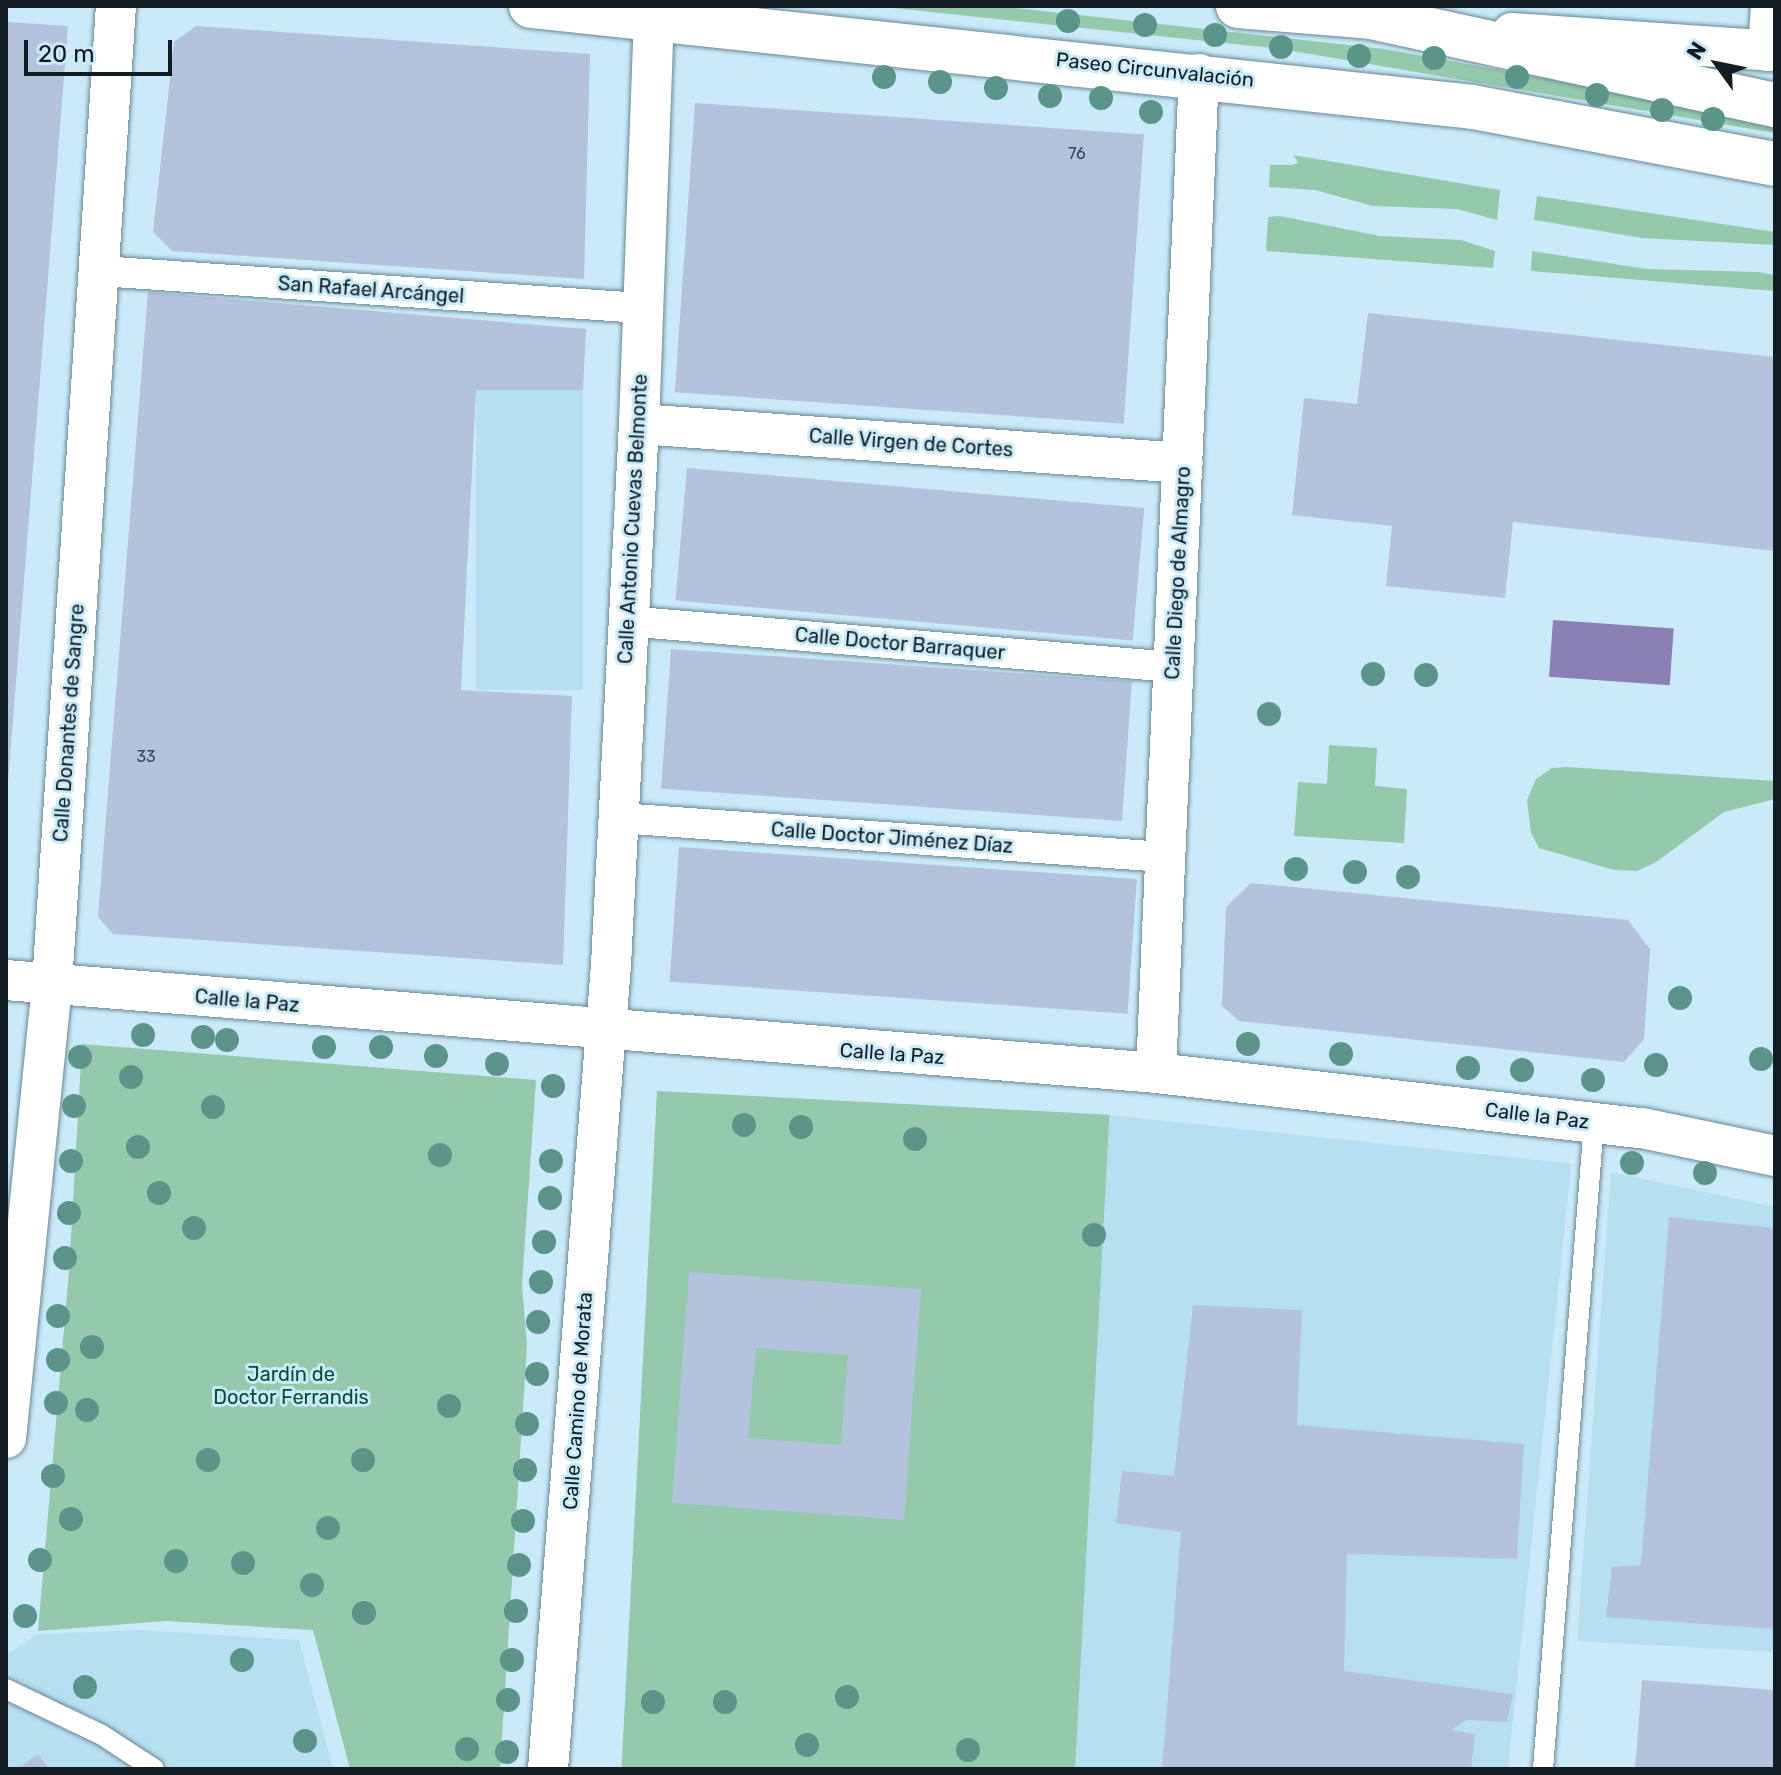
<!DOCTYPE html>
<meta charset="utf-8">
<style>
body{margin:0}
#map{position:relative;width:1781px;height:1775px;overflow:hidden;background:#caeaf9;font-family:Rubik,sans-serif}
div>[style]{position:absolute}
.built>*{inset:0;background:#b7dff2;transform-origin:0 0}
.green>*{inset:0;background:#94caab;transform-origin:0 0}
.water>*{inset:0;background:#8b80b4;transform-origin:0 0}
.building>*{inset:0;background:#b4c3dd;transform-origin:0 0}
.roads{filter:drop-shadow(0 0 2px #698794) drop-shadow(0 0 2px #698794)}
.service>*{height:20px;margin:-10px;padding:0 10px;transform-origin:10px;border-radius:10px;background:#fff}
.pedestrian>*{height:30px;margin:-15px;padding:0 15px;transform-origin:15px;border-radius:15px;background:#fff}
.minor>*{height:40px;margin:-20px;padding:0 20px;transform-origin:20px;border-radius:20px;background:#fff}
.primary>*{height:44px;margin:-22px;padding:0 22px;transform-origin:22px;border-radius:22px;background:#fff}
.trees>*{width:24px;height:24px;margin:-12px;border-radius:50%;background:#5b958a}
span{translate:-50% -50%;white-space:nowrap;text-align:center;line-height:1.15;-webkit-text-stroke:6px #caeaf9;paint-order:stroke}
.number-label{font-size:16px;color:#3a4651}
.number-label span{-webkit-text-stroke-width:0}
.street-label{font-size:20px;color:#111d22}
.park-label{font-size:20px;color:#004f30}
.frame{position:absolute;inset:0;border:8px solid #111d22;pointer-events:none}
.north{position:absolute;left:1677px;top:24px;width:80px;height:80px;-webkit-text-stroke:6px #caeaf9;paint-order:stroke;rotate:303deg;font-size:22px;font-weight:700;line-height:32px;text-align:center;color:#111d22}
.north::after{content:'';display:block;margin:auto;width:28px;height:36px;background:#111d22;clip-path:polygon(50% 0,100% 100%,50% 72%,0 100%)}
.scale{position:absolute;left:24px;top:40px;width:148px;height:36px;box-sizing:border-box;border:4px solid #111d22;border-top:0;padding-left:10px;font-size:24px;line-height:28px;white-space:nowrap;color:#111d22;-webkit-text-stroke:6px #caeaf9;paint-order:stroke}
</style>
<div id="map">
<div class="built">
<i style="left:476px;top:390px;width:107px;height:300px"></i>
<i style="left:1109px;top:1115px;width:465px;height:656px;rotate:6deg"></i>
<i style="clip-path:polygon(1611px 1172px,1775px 1207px,1775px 1652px,1577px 1641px)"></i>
<i style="clip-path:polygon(141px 1630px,299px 1640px,333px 1769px,6px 1769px,6px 1655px,38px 1634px)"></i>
</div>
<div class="green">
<i style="clip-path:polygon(874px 6px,998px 6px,1384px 49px,1775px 120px,1775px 133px,1281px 49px)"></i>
<i style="clip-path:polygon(1293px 155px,1500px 190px,1497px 220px,1457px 209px,1373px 206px,1315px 190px,1269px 187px,1270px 165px,1293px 165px,1298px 162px)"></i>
<i style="clip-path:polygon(1537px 196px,1775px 232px,1775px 245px,1642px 238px,1534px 220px)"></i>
<i style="clip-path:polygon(1280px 216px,1380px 236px,1461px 240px,1495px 251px,1493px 268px,1266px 251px,1268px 217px)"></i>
<i style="clip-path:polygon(1532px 251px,1647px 269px,1758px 272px,1775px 275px,1775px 291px,1531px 271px)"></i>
<i style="clip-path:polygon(1329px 745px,1377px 748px,1375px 786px,1407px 789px,1404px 843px,1294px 836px,1298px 782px,1327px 784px)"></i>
<i style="clip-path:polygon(1568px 767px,1775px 781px,1775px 799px,1724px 812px,1656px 862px,1637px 871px,1614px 870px,1539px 848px,1531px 833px,1527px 800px,1536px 779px,1552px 768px)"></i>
<i style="clip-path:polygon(82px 1044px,536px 1080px,522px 1285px,527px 1346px,500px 1769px,350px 1769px,313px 1630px,166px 1621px,38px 1631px,69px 1271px)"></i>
<i style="left:657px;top:1091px;width:453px;height:680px;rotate:3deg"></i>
</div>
<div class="water">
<i style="left:1553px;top:620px;width:121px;height:57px;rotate:4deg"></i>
</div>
<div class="building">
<i style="clip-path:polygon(6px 22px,68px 26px,8px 783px,6px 783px)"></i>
<i style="clip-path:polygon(196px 26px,590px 54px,584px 279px,172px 251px,153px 232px,174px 42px)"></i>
<i style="left:695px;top:103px;width:450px;height:290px;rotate:4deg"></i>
<i style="clip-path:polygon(148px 292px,586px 329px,583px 390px,476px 390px,461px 690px,572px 696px,563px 965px,113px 934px,98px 917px)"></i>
<i style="clip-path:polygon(1368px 313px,1775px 357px,1775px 551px,1513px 522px,1505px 598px,1386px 586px,1392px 526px,1292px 515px,1304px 398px,1357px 404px)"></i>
<i style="left:687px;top:468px;width:459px;height:133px;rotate:5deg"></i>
<i style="left:671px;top:649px;width:462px;height:140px;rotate:4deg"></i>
<i style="left:679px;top:847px;width:459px;height:135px;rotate:4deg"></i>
<i style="clip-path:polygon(1251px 883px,1628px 920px,1650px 949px,1644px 1039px,1624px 1062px,1239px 1021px,1222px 1006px,1226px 907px)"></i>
<i style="clip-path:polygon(1669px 1217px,1775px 1228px,1775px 1629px,1606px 1617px,1612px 1567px,1641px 1565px)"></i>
<i style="clip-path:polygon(evenodd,689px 1272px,921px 1289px,904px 1520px,672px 1503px,689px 1272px,756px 1348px,848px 1355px,841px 1445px,748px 1438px,756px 1348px)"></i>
<i style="clip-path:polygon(1193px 1305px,1302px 1310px,1297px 1425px,1524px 1444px,1517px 1559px,1347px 1554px,1344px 1671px,1513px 1694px,1507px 1722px,1467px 1720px,1451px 1730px,1475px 1734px,1471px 1769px,1162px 1769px,1181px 1532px,1116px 1523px,1122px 1471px,1174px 1476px)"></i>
<i style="clip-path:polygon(1642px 1680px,1775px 1690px,1775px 1769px,1635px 1769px)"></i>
<i style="clip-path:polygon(38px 1754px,49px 1769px,17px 1769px)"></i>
</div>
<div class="roads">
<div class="service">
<i style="left:6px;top:1689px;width:106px;rotate:25.6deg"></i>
<i style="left:102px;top:1735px;width:62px;rotate:33.2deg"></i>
<i style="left:1543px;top:1769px;width:648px;rotate:-85.49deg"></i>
</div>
<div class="pedestrian">
<i style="left:100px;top:271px;width:543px;rotate:3.91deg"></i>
<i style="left:626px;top:621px;width:549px;rotate:4.81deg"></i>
<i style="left:619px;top:818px;width:547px;rotate:4.09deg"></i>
</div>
<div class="minor">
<i style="left:1512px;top:33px;width:264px;rotate:3.9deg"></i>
<i style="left:1768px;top:51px;width:45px;rotate:-86.2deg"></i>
<i style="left:639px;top:424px;width:545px;rotate:4.1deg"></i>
<i style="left:6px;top:980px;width:1154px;rotate:4.62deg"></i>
<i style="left:1156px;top:1073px;width:489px;rotate:6.5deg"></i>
<i style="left:1642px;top:1128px;width:136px;rotate:11.9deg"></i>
<i style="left:1156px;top:1073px;width:1000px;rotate:-87.54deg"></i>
<i style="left:6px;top:1438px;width:456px;rotate:-84.2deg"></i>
<i style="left:52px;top:984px;width:980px;rotate:-86.26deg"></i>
<i style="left:548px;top:1769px;width:806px;rotate:-85.52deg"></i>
<i style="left:611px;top:965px;width:542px;rotate:-87.04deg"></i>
<i style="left:639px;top:424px;width:418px;rotate:-87.9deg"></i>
</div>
<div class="primary">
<i style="left:531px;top:6px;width:947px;rotate:6.12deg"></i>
<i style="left:1473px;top:107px;width:307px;rotate:10.7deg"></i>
<i style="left:1238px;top:6px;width:133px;rotate:4.7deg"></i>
<i style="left:1371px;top:17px;width:413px;rotate:12.3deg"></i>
</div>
</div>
<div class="trees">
<i style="left:1068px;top:21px"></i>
<i style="left:1145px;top:25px"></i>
<i style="left:1215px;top:35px"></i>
<i style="left:1281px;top:47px"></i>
<i style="left:1359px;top:56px"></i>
<i style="left:1434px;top:58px"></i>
<i style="left:884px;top:77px"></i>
<i style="left:1517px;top:77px"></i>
<i style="left:940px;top:82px"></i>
<i style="left:996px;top:88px"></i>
<i style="left:1597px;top:95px"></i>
<i style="left:1050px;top:96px"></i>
<i style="left:1101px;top:98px"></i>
<i style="left:1662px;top:110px"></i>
<i style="left:1151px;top:112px"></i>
<i style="left:1713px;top:119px"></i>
<i style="left:1373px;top:674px"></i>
<i style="left:1426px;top:675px"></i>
<i style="left:1269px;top:714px"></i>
<i style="left:1296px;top:869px"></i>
<i style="left:1355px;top:872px"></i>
<i style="left:1408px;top:877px"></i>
<i style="left:1680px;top:998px"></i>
<i style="left:143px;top:1035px"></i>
<i style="left:203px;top:1037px"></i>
<i style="left:227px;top:1040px"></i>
<i style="left:1248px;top:1044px"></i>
<i style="left:324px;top:1047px"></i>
<i style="left:381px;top:1047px"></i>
<i style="left:1341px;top:1054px"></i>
<i style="left:436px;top:1056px"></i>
<i style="left:80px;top:1057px"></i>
<i style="left:1761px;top:1059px"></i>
<i style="left:497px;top:1064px"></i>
<i style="left:1656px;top:1065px"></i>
<i style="left:1468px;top:1068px"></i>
<i style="left:1522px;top:1070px"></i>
<i style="left:131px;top:1077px"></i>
<i style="left:1593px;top:1080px"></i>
<i style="left:553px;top:1086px"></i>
<i style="left:74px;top:1106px"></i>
<i style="left:213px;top:1107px"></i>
<i style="left:744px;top:1125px"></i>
<i style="left:801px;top:1127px"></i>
<i style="left:915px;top:1139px"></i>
<i style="left:138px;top:1147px"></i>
<i style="left:440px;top:1155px"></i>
<i style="left:71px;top:1161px"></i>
<i style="left:551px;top:1161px"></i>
<i style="left:1632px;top:1163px"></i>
<i style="left:1705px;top:1173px"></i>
<i style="left:159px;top:1193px"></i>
<i style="left:550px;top:1198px"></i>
<i style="left:69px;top:1213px"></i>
<i style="left:194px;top:1228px"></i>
<i style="left:1094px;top:1235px"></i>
<i style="left:544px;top:1242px"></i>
<i style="left:65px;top:1258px"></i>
<i style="left:541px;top:1282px"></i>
<i style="left:58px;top:1316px"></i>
<i style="left:538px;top:1322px"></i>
<i style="left:92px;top:1347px"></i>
<i style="left:58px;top:1360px"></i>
<i style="left:537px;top:1374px"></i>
<i style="left:56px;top:1403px"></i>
<i style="left:449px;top:1406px"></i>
<i style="left:87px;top:1410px"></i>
<i style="left:527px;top:1424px"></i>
<i style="left:208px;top:1460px"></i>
<i style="left:363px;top:1460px"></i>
<i style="left:525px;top:1470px"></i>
<i style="left:53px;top:1476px"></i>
<i style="left:71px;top:1519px"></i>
<i style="left:523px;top:1521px"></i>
<i style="left:328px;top:1528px"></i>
<i style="left:40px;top:1560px"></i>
<i style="left:176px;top:1561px"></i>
<i style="left:243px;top:1563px"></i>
<i style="left:519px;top:1565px"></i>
<i style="left:312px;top:1585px"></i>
<i style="left:516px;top:1611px"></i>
<i style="left:364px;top:1613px"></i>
<i style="left:25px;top:1616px"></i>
<i style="left:242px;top:1660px"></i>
<i style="left:512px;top:1660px"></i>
<i style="left:85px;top:1687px"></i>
<i style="left:847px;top:1697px"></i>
<i style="left:508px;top:1700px"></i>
<i style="left:653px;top:1702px"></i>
<i style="left:725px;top:1702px"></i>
<i style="left:305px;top:1741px"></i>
<i style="left:807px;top:1745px"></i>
<i style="left:467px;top:1749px"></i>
<i style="left:968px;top:1750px"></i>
<i style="left:507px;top:1752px"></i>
</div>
<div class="number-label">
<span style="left:1077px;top:154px">76</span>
<span style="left:146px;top:757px">33</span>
</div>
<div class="street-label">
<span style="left:1155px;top:70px;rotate:6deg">Paseo Circunvalación</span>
<span style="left:371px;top:290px;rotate:4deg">San Rafael Arcángel</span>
<span style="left:911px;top:443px;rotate:4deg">Calle Virgen de Cortes</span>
<span style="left:633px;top:519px;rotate:-87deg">Calle Antonio Cuevas Belmonte</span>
<span style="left:1178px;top:573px;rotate:-87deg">Calle Diego de Almagro</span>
<span style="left:900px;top:644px;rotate:5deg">Calle Doctor Barraquer</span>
<span style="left:69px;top:723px;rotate:-86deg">Calle Donantes de Sangre</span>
<span style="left:892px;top:838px;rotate:4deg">Calle Doctor Jiménez Díaz</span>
<span style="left:247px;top:1001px;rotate:5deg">Calle la Paz</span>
<span style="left:892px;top:1054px;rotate:4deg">Calle la Paz</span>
<span style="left:1537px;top:1116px;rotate:7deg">Calle la Paz</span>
<span style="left:578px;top:1401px;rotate:-86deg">Calle Camino de Morata</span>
</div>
<div class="park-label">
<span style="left:291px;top:1386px">Jardín de<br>Doctor Ferrandis</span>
</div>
<div class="frame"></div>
<div class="north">N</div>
<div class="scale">20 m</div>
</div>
